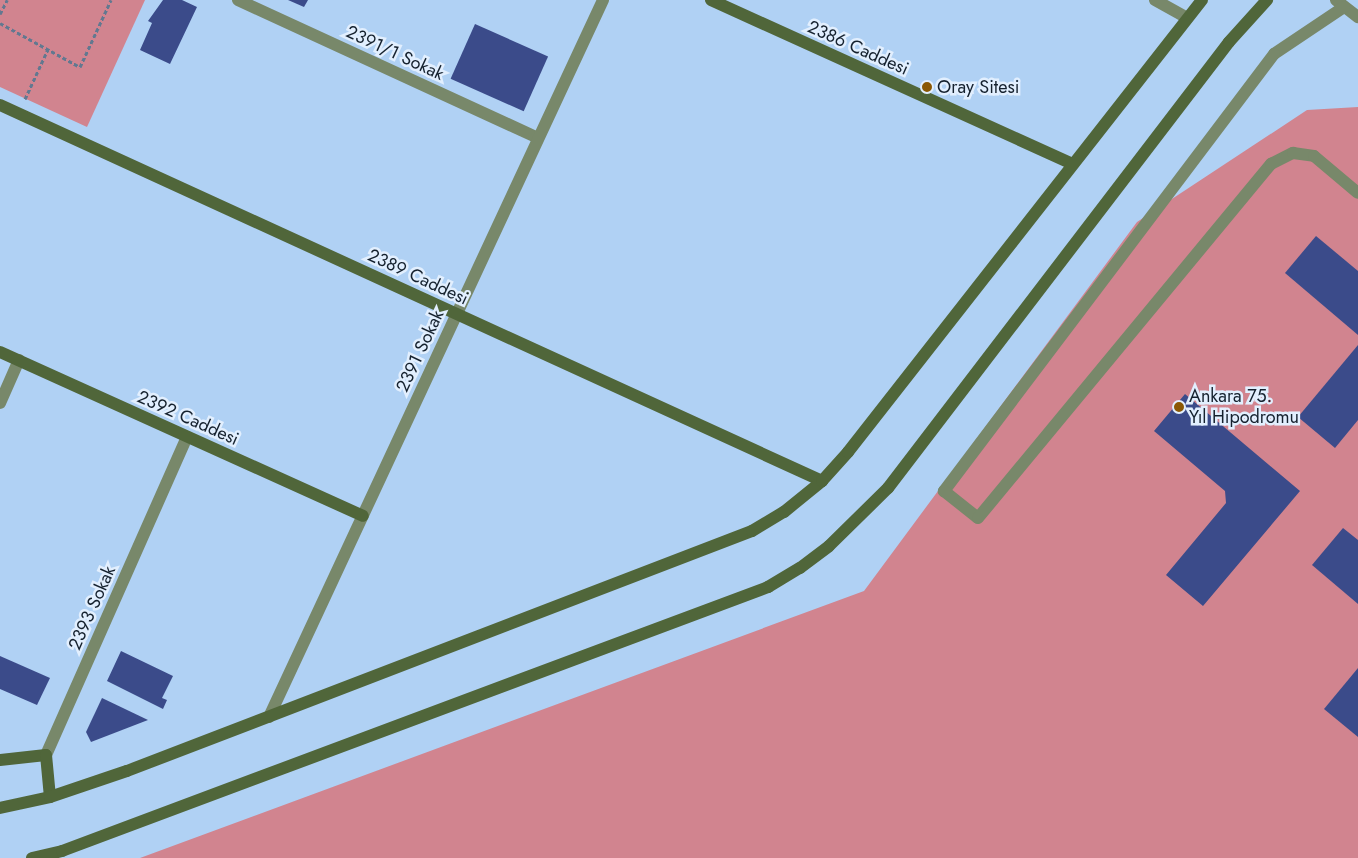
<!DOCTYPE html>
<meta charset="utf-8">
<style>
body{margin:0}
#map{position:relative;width:1358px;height:858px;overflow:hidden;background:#b0d1f4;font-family:Jost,sans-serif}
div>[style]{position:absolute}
.green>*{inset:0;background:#d1848f}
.building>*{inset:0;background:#3b4b8a;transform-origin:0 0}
.path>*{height:3px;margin-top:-1.5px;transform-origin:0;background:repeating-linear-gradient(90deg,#627890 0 4px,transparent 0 6.5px)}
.lane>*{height:12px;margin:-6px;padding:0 6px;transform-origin:6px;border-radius:6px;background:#78886a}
.street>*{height:12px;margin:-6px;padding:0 6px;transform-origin:6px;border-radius:6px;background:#78886a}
.secondary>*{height:12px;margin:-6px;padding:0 6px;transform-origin:6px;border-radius:6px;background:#50663a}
.dots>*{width:14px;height:14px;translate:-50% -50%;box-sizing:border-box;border:2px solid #e2effe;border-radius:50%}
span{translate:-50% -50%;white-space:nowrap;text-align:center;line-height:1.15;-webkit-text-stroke:5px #e2effe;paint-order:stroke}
.street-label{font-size:18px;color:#15212e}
.poi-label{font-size:18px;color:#15212e}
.left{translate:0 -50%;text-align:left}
</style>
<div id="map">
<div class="green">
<i style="clip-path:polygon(0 0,145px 0,87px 127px,0 87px)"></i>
<i style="clip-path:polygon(1358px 107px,1358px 858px,140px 858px,864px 591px,1137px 222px,1307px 110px)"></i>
</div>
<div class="building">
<i style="clip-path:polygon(163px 0,182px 0,197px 7px,170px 64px,140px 50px,152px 23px,148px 21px)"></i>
<i style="clip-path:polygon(288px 0,308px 0,304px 7px)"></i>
<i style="left:475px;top:24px;width:80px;height:60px;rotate:24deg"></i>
<i style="clip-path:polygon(1316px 236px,1358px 271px,1358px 335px,1285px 273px)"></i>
<i style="clip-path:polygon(1358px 345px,1358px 420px,1335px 448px,1298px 417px)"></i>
<i style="clip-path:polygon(1185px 394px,1300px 491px,1203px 606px,1166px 575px,1226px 503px,1225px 491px,1154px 431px)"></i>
<i style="clip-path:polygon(1343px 528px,1358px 540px,1358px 604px,1312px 565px)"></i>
<i style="clip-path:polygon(121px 651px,173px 676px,162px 698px,167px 700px,163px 709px,107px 681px)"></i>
<i style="clip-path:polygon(0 656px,50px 678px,37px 705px,0 689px)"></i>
<i style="clip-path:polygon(1358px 668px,1358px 737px,1324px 709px)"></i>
<i style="clip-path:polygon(102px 698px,148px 720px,91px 742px,86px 732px)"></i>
</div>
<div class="path">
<i style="left:0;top:14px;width:16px;rotate:-63deg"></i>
<i style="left:0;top:23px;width:91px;rotate:28.8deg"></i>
<i style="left:80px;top:67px;width:74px;rotate:-65.2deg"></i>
<i style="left:25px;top:99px;width:55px;rotate:-65.3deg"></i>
</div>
<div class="lane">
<i style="left:1336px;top:0;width:28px;rotate:38deg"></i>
<i style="left:1344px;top:7px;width:84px;rotate:146.1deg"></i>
<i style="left:1274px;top:54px;width:548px;rotate:127.06deg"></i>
<i style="left:944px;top:491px;width:43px;rotate:38.5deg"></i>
<i style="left:978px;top:518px;width:460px;rotate:-50.4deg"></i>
<i style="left:1271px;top:164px;width:25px;rotate:-27deg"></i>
<i style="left:1293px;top:153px;width:21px;rotate:8deg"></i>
<i style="left:1314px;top:156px;width:57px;rotate:40.1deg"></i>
</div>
<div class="street">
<i style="left:238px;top:0;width:330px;rotate:24.7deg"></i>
<i style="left:1155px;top:0;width:37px;rotate:29deg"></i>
<i style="left:0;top:403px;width:47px;rotate:-66.2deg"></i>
<i style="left:269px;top:717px;width:791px;rotate:-65.02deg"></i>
<i style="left:46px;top:755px;width:348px;rotate:-66.1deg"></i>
</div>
<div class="secondary">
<i style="left:711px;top:0;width:397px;rotate:24.4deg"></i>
<i style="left:0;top:105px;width:904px;rotate:24.58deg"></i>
<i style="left:0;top:352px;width:398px;rotate:24.3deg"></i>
<i style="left:0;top:760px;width:46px;rotate:-6.2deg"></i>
<i style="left:46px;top:755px;width:42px;rotate:84.6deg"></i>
<i style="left:0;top:808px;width:51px;rotate:-12.4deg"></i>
<i style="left:50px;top:797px;width:81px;rotate:-18.7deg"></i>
<i style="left:127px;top:771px;width:669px;rotate:-21.01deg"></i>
<i style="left:752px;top:531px;width:37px;rotate:-31deg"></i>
<i style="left:784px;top:512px;width:49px;rotate:-39.2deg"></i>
<i style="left:822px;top:481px;width:39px;rotate:-48deg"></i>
<i style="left:848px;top:452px;width:574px;rotate:-51.93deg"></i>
<i style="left:32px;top:858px;width:31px;rotate:-13deg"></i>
<i style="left:62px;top:851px;width:754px;rotate:-20.5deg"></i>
<i style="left:768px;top:587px;width:37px;rotate:-31deg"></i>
<i style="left:800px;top:568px;width:36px;rotate:-37deg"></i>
<i style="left:829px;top:546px;width:83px;rotate:-44.5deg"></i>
<i style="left:888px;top:488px;width:561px;rotate:-52.6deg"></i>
<i style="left:1229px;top:42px;width:57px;rotate:-47.9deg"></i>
</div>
<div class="dots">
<i style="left:927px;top:87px;background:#8b5804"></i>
<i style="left:1179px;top:407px;background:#8b5804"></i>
</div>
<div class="street-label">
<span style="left:858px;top:48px;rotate:24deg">2386 Caddesi</span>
<span style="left:395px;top:53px;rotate:25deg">2391/1 Sokak</span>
<span style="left:418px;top:277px;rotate:25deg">2389 Caddesi</span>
<span style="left:420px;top:351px;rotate:-65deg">2391 Sokak</span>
<span style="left:188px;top:418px;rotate:24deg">2392 Caddesi</span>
<span style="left:92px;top:608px;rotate:-66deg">2393 Sokak</span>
</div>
<div class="poi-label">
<span class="left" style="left:937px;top:87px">Oray Sitesi</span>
<span class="left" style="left:1189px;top:407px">Ankara 75.<br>Yıl Hipodromu</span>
</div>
</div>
